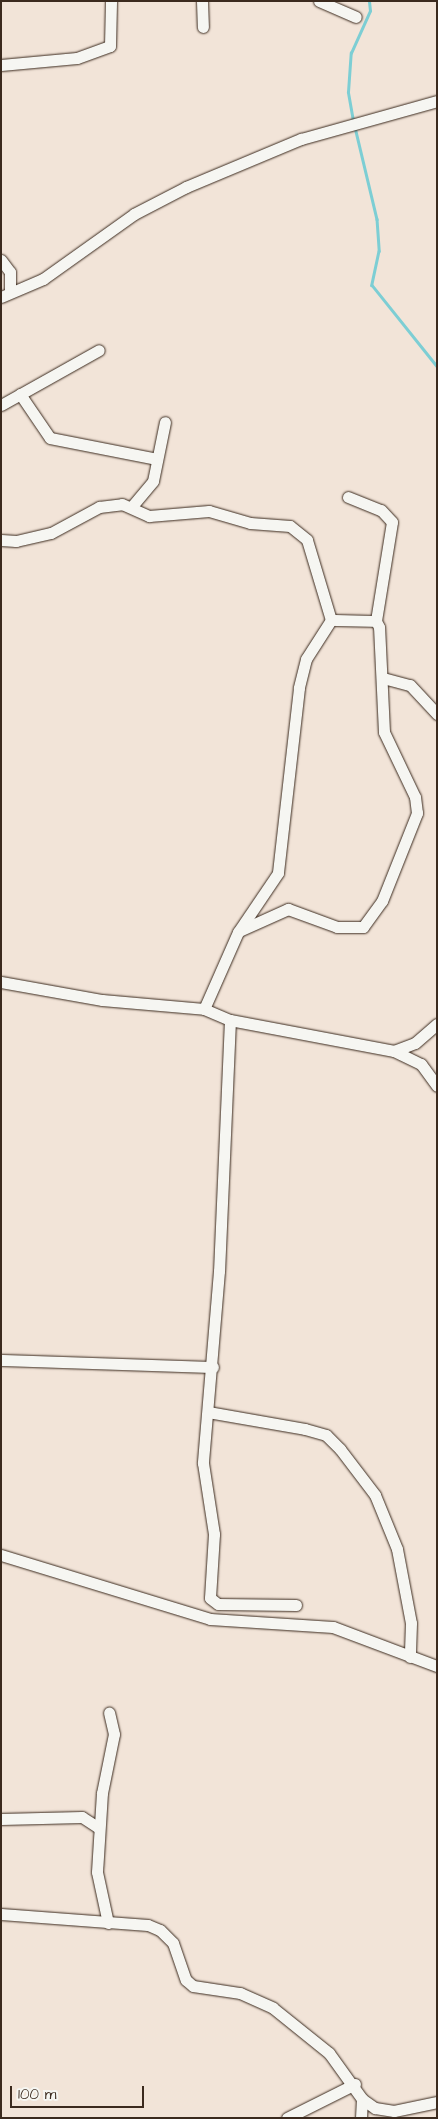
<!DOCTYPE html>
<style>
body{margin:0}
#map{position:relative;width:438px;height:2119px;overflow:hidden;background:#f2e4d8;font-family:"Architects Daughter",sans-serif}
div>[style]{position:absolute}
.stream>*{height:2.5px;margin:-1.25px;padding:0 1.25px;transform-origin:1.25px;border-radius:1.25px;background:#7dced4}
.roads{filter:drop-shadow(0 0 1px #3b2a1e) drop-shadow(0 0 1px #3b2a1e)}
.minor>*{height:11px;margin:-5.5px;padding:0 5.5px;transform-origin:5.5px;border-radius:5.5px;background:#f6f6f2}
span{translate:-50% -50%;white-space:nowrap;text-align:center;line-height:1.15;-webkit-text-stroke:4px #f6f6f2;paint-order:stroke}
.frame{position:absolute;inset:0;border:2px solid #3b2a1e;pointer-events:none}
.scale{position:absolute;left:10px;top:2086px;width:134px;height:22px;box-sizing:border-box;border:2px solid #3b2a1e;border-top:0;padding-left:6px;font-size:15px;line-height:18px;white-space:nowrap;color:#3b2a1e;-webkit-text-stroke:4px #f6f6f2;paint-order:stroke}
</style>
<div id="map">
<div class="stream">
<i style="left:353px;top:121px;width:29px;rotate:-100deg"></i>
<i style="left:348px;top:92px;width:39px;rotate:-86deg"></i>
<i style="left:351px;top:53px;width:46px;rotate:-65.7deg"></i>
<i style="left:370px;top:11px;width:10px;rotate:-96deg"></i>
<i style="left:355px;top:127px;width:95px;rotate:76.6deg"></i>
<i style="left:377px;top:219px;width:32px;rotate:86deg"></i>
<i style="left:379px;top:251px;width:35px;rotate:102deg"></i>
<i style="left:372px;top:285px;width:104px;rotate:51.3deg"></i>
</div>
<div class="roads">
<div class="minor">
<i style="left:202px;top:1px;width:26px;rotate:88deg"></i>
<i style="left:319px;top:1px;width:40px;rotate:23.4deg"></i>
<i style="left:1px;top:65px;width:76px;rotate:-5.3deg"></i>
<i style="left:77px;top:58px;width:35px;rotate:-20deg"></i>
<i style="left:110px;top:46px;width:45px;rotate:-88.7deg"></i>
<i style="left:1px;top:260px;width:15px;rotate:53deg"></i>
<i style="left:10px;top:272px;width:20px;rotate:90deg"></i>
<i style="left:1px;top:297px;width:46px;rotate:-23.2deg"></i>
<i style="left:43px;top:279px;width:112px;rotate:-35.5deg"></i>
<i style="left:134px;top:214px;width:59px;rotate:-27.4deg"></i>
<i style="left:186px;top:187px;width:125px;rotate:-22.7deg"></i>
<i style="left:301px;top:139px;width:141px;rotate:-15.6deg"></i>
<i style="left:20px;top:394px;width:53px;rotate:55.7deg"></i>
<i style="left:50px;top:438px;width:109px;rotate:11.1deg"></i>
<i style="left:1px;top:405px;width:112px;rotate:-29.3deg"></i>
<i style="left:348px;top:497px;width:35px;rotate:22deg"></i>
<i style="left:381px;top:510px;width:16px;rotate:47deg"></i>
<i style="left:392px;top:522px;width:100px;rotate:99.2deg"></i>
<i style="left:133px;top:505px;width:31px;rotate:-50deg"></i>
<i style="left:153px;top:481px;width:60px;rotate:-78.5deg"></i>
<i style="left:1px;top:540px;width:15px;rotate:4deg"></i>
<i style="left:16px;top:541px;width:36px;rotate:-13deg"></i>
<i style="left:51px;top:533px;width:55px;rotate:-28.4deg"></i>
<i style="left:99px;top:507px;width:23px;rotate:-7deg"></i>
<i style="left:122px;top:504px;width:30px;rotate:24deg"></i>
<i style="left:149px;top:516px;width:60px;rotate:-4.8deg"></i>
<i style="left:209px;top:511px;width:43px;rotate:16.3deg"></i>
<i style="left:250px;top:523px;width:40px;rotate:4.3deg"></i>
<i style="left:290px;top:526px;width:22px;rotate:39deg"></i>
<i style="left:307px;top:540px;width:84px;rotate:73.3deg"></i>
<i style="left:331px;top:620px;width:46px;rotate:122.7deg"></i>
<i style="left:306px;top:659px;width:30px;rotate:104deg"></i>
<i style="left:299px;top:688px;width:186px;rotate:96.5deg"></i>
<i style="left:278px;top:873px;width:71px;rotate:124.1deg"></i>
<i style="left:238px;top:932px;width:84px;rotate:113.8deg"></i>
<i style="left:383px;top:678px;width:28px;rotate:15deg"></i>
<i style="left:410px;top:685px;width:40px;rotate:47deg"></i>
<i style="left:239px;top:931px;width:54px;rotate:-24.2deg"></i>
<i style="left:288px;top:909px;width:52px;rotate:20.2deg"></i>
<i style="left:337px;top:927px;width:26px"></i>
<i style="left:363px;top:927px;width:32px;rotate:-54deg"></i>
<i style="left:382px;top:901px;width:95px;rotate:-68.3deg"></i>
<i style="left:417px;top:813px;width:16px;rotate:-97deg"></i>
<i style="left:415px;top:797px;width:72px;rotate:-115.5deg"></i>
<i style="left:384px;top:732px;width:105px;rotate:-92.7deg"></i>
<i style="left:379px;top:627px;width:7px;rotate:-117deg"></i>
<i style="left:376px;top:621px;width:45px;rotate:-178.7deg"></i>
<i style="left:1px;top:982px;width:103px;rotate:10.1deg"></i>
<i style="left:102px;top:1000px;width:102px;rotate:5deg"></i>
<i style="left:204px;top:1009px;width:28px;rotate:23deg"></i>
<i style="left:230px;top:1020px;width:167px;rotate:10.7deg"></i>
<i style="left:394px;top:1051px;width:30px;rotate:26deg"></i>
<i style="left:421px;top:1064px;width:27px;rotate:54deg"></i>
<i style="left:230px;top:1020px;width:251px;rotate:92.5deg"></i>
<i style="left:219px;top:1271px;width:193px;rotate:94.8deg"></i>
<i style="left:203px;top:1463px;width:72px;rotate:81.2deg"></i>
<i style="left:214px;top:1534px;width:64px;rotate:93.6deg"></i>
<i style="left:210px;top:1598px;width:10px;rotate:37deg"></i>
<i style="left:218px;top:1604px;width:78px;rotate:0.7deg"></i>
<i style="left:394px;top:1051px;width:22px;rotate:-21deg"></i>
<i style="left:415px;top:1043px;width:29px;rotate:-41deg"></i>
<i style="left:1px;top:1360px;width:212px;rotate:1.9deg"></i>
<i style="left:208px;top:1412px;width:98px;rotate:9.9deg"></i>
<i style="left:305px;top:1429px;width:22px;rotate:16deg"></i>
<i style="left:326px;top:1435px;width:20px;rotate:45deg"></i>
<i style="left:340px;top:1449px;width:58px;rotate:52.7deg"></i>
<i style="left:375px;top:1495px;width:58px;rotate:67.8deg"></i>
<i style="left:397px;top:1549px;width:75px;rotate:79.3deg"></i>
<i style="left:411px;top:1623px;width:34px;rotate:92deg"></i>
<i style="left:1px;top:1555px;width:219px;rotate:17deg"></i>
<i style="left:210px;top:1619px;width:123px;rotate:3.7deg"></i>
<i style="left:333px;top:1627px;width:111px;rotate:20.6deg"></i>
<i style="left:1px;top:1819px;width:81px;rotate:-1.4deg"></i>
<i style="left:82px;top:1817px;width:20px;rotate:33deg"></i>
<i style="left:1px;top:1914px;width:147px;rotate:4.3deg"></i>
<i style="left:148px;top:1925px;width:13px;rotate:23deg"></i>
<i style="left:160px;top:1930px;width:18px;rotate:45deg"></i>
<i style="left:173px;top:1943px;width:39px;rotate:71deg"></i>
<i style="left:186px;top:1980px;width:9px;rotate:41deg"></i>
<i style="left:193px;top:1986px;width:48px;rotate:8.5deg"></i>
<i style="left:240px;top:1993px;width:36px;rotate:24deg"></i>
<i style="left:273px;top:2008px;width:72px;rotate:38.8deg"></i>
<i style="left:329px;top:2053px;width:57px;rotate:54.3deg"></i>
<i style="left:362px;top:2099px;width:16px;rotate:35deg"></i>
<i style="left:375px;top:2108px;width:19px;rotate:9deg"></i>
<i style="left:394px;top:2111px;width:44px;rotate:-11.8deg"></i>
<i style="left:108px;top:1923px;width:52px;rotate:-102.2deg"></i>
<i style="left:97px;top:1872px;width:79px;rotate:-86.4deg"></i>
<i style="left:102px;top:1793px;width:60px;rotate:-78.5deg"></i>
<i style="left:114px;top:1734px;width:22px;rotate:-103deg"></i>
<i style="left:287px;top:2118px;width:76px;rotate:-26.6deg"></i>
<i style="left:361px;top:2118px;width:19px;rotate:-87deg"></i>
</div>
</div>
<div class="frame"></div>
<div class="scale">100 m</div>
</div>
